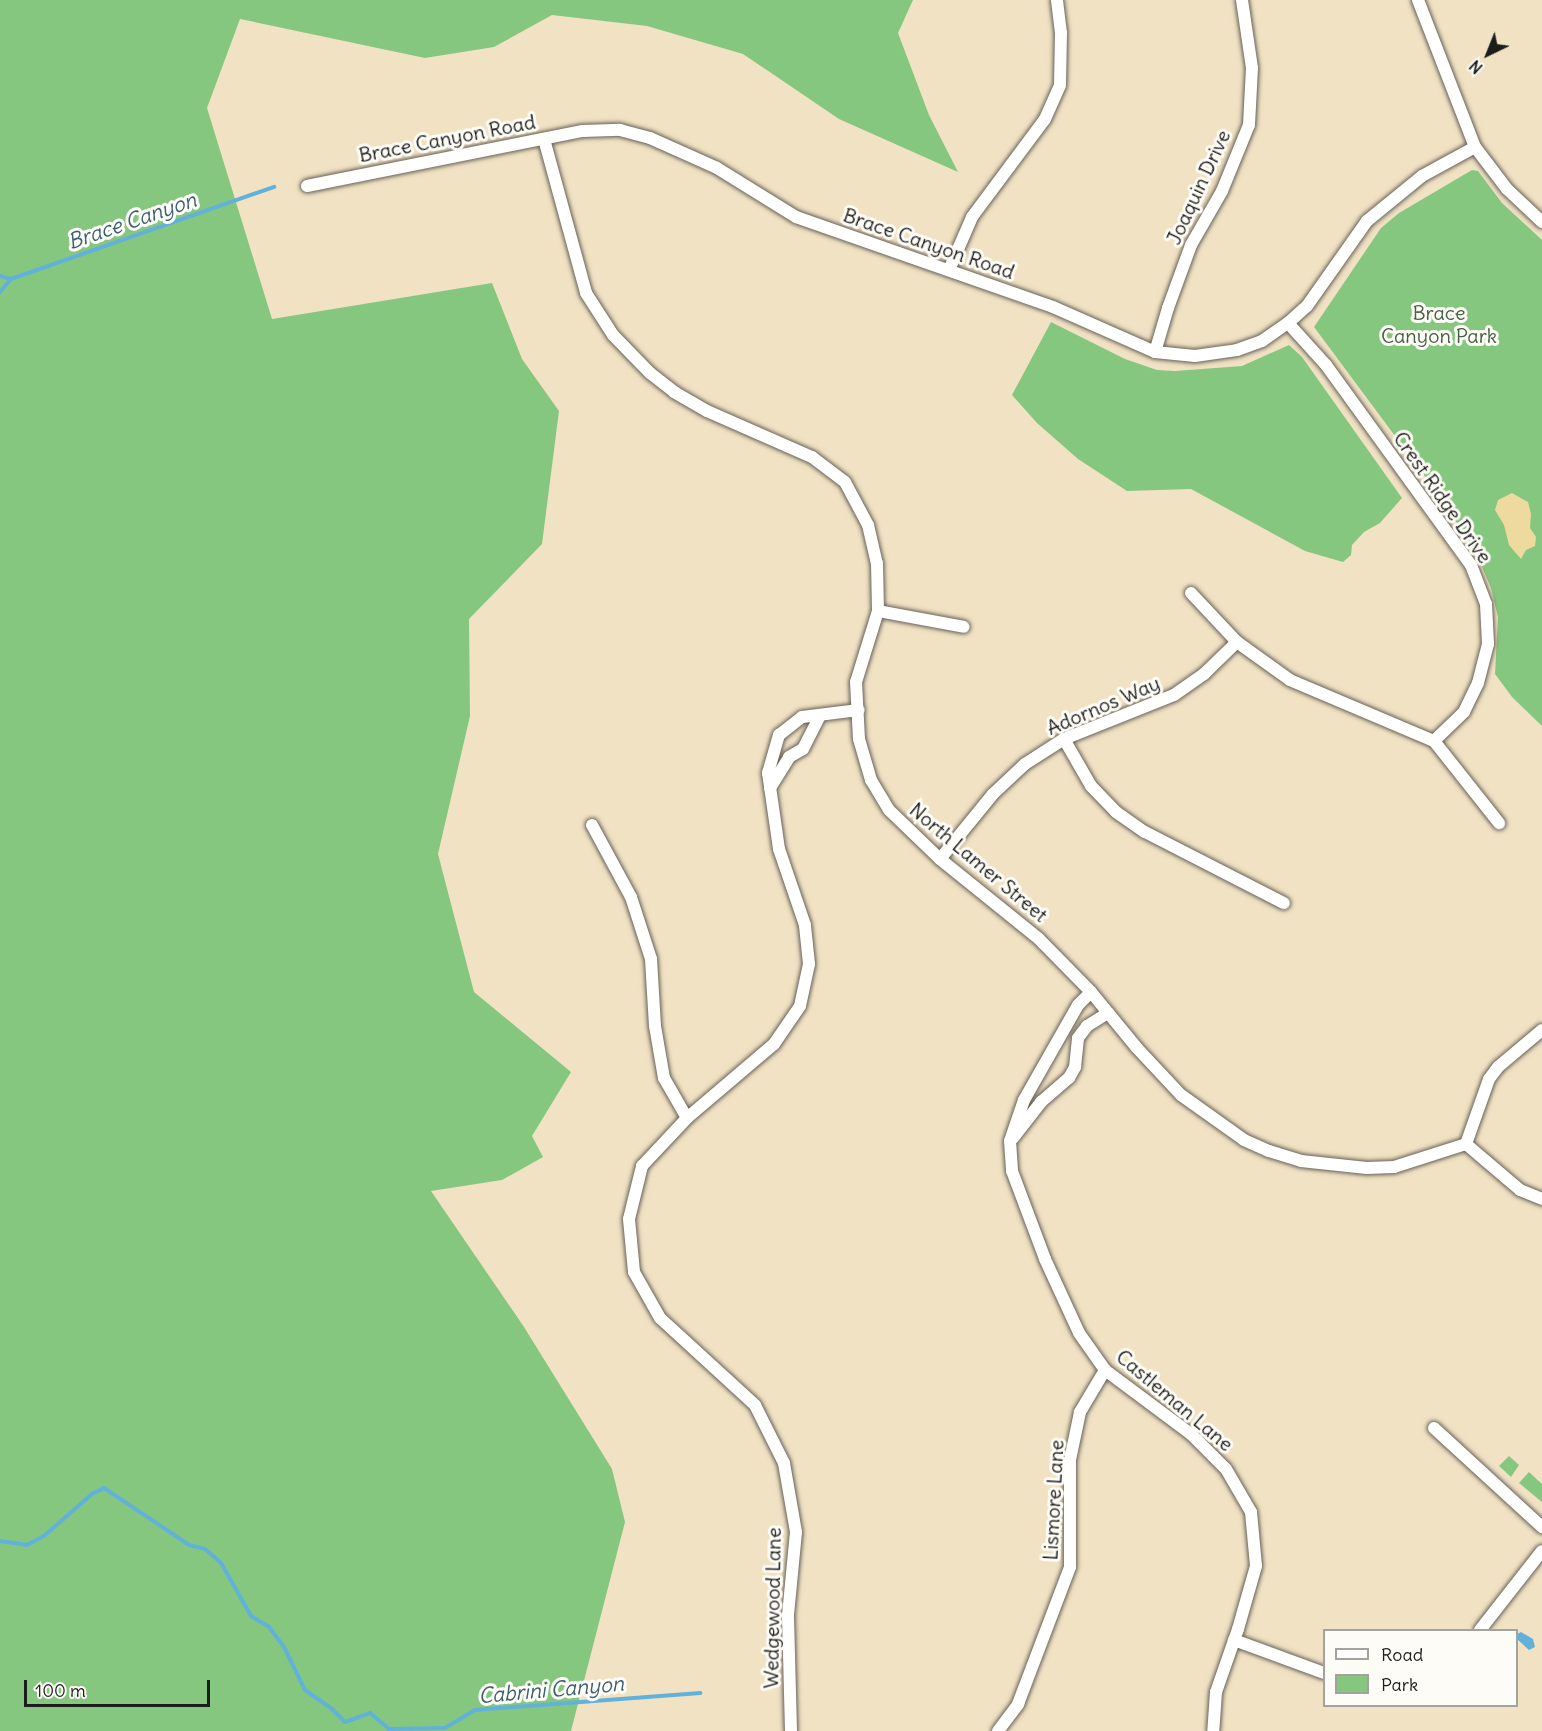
<!DOCTYPE html>
<style>
body{margin:0}
#map{position:relative;width:1542px;height:1731px;overflow:hidden;background:#f1e2c4;font-family:Delius,sans-serif}
div>[style]{position:absolute}
.green>*{inset:0;background:#86c77f}
.sand>*{inset:0;background:#eeda9e}
.water>*{inset:0;background:#61b1db}
.stream>*{height:4px;margin:-2px;padding:0 2px;transform-origin:2px;border-radius:2px;background:#61b1db}
.roads{filter:drop-shadow(0 0 2px #676157) drop-shadow(0 0 2px #676157)}
.street>*{height:12px;margin:-6px;padding:0 6px;transform-origin:6px;border-radius:6px;background:#fff}
span{translate:-50% -50%;white-space:nowrap;text-align:center;line-height:1.15;-webkit-text-stroke:6px #fdfcf7;paint-order:stroke}
.street-label{font-size:20px;color:#1c1c1c}
.park-label{font-size:20px;color:#466044}
.water-label{font-size:21px;color:#3b5f72;font-style:italic}
.legend{position:absolute;left:1323px;top:1629px;width:195px;height:78px;box-sizing:border-box;background:#fdfcf7;border:2px solid #a3a29f;margin:0;padding:8px 10px;list-style:none;font-size:18px;color:#1c1c1c}
.legend li{display:flex;align-items:center;gap:12px;height:30px}
.legend b{width:30px;border:2px solid #a3a29f}
.north{position:absolute;left:1458px;top:24px;width:60px;height:60px;-webkit-text-stroke:4px #fdfcf7;paint-order:stroke;rotate:223deg;font-size:16px;font-weight:700;line-height:24px;text-align:center;color:#1c1c1c}
.north::after{content:'';display:block;margin:auto;width:21px;height:27px;background:#1c1c1c;clip-path:polygon(50% 0,100% 100%,50% 72%,0 100%)}
.scale{position:absolute;left:24px;top:1680px;width:186px;height:27px;box-sizing:border-box;border:3px solid #1c1c1c;border-top:0;padding-left:8px;font-size:18px;line-height:21px;white-space:nowrap;color:#1c1c1c;-webkit-text-stroke:4px #fdfcf7;paint-order:stroke}
</style>
<div id="map">
<div class="green">
<i style="clip-path:polygon(0 0,913px 0,898px 33px,929px 115px,958px 172px,839px 119px,743px 54px,647px 26px,552px 15px,494px 47px,425px 58px,240px 19px,207px 108px,272px 319px,492px 283px,522px 359px,559px 411px,542px 544px,469px 619px,470px 716px,438px 854px,474px 992px,571px 1072px,532px 1136px,543px 1157px,502px 1180px,431px 1191px,524px 1327px,612px 1469px,625px 1522px,571px 1731px,0 1731px)"></i>
<i style="clip-path:polygon(1472px 170px,1478px 171px,1502px 203px,1542px 240px,1542px 726px,1512px 697px,1495px 674px,1498px 617px,1491px 588px,1474px 548px,1424px 475px,1314px 327px,1381px 228px,1399px 213px)"></i>
<i style="clip-path:polygon(1051px 322px,1125px 359px,1157px 370px,1175px 371px,1242px 366px,1289px 345px,1302px 357px,1402px 498px,1380px 523px,1364px 532px,1352px 545px,1351px 555px,1343px 562px,1305px 551px,1191px 489px,1127px 491px,1078px 459px,1037px 423px,1012px 395px)"></i>
<i style="clip-path:polygon(1509px 1456px,1519px 1465px,1511px 1477px,1499px 1466px)"></i>
<i style="clip-path:polygon(1529px 1472px,1542px 1484px,1542px 1502px,1519px 1483px)"></i>
</div>
<div class="sand">
<i style="clip-path:polygon(1512px 493px,1528px 502px,1531px 514px,1530px 528px,1536px 537px,1535px 546px,1526px 550px,1521px 559px,1509px 545px,1504px 525px,1495px 510px,1498px 500px)"></i>
</div>
<div class="water">
<i style="clip-path:polygon(1521px 1632px,1533px 1639px,1535px 1647px,1529px 1650px,1517px 1639px,1517px 1634px)"></i>
</div>
<div class="stream">
<i style="left:0;top:276px;width:11px;rotate:15deg"></i>
<i style="left:11px;top:279px;width:279px;rotate:-19.3deg"></i>
<i style="left:0;top:292px;width:17px;rotate:-50deg"></i>
<i style="left:0;top:1541px;width:27px;rotate:8deg"></i>
<i style="left:27px;top:1545px;width:19px;rotate:-28deg"></i>
<i style="left:44px;top:1536px;width:64px;rotate:-41.2deg"></i>
<i style="left:92px;top:1494px;width:13px;rotate:-27deg"></i>
<i style="left:104px;top:1488px;width:102px;rotate:33.8deg"></i>
<i style="left:189px;top:1545px;width:16px;rotate:14deg"></i>
<i style="left:205px;top:1549px;width:21px;rotate:41deg"></i>
<i style="left:221px;top:1563px;width:61px;rotate:60.5deg"></i>
<i style="left:251px;top:1616px;width:21px;rotate:31deg"></i>
<i style="left:269px;top:1627px;width:25px;rotate:53deg"></i>
<i style="left:284px;top:1647px;width:48px;rotate:64deg"></i>
<i style="left:305px;top:1690px;width:33px;rotate:35deg"></i>
<i style="left:332px;top:1709px;width:18px;rotate:45deg"></i>
<i style="left:345px;top:1722px;width:27px;rotate:-20deg"></i>
<i style="left:370px;top:1713px;width:25px;rotate:40deg"></i>
<i style="left:389px;top:1729px;width:56px;rotate:-1deg"></i>
<i style="left:445px;top:1728px;width:35px;rotate:-31deg"></i>
<i style="left:475px;top:1710px;width:226px;rotate:-4.3deg"></i>
</div>
<div class="roads">
<div class="street">
<i style="left:1418px;top:0;width:158px;rotate:68.8deg"></i>
<i style="left:1475px;top:147px;width:53px;rotate:52.7deg"></i>
<i style="left:1507px;top:189px;width:48px;rotate:43.3deg"></i>
<i style="left:544px;top:139px;width:160px;rotate:74.7deg"></i>
<i style="left:586px;top:293px;width:50px;rotate:57.3deg"></i>
<i style="left:613px;top:335px;width:53px;rotate:45.8deg"></i>
<i style="left:650px;top:373px;width:31px;rotate:38deg"></i>
<i style="left:674px;top:392px;width:38px;rotate:30deg"></i>
<i style="left:707px;top:411px;width:115px;rotate:23.7deg"></i>
<i style="left:812px;top:457px;width:41px;rotate:37.1deg"></i>
<i style="left:845px;top:482px;width:49px;rotate:61.9deg"></i>
<i style="left:868px;top:525px;width:39px;rotate:77deg"></i>
<i style="left:877px;top:563px;width:48px;rotate:88.8deg"></i>
<i style="left:878px;top:611px;width:74px;rotate:107.2deg"></i>
<i style="left:856px;top:682px;width:57px;rotate:87deg"></i>
<i style="left:859px;top:739px;width:43px;rotate:73.7deg"></i>
<i style="left:871px;top:780px;width:35px;rotate:59deg"></i>
<i style="left:889px;top:810px;width:71px;rotate:43.9deg"></i>
<i style="left:940px;top:859px;width:127px;rotate:38.9deg"></i>
<i style="left:1039px;top:939px;width:74px;rotate:45.5deg"></i>
<i style="left:1091px;top:992px;width:72px;rotate:50.6deg"></i>
<i style="left:1137px;top:1048px;width:64px;rotate:46.9deg"></i>
<i style="left:1181px;top:1095px;width:77px;rotate:35.5deg"></i>
<i style="left:1244px;top:1140px;width:27px;rotate:24deg"></i>
<i style="left:1269px;top:1151px;width:34px;rotate:17deg"></i>
<i style="left:1301px;top:1161px;width:66px;rotate:6.1deg"></i>
<i style="left:1367px;top:1168px;width:27px;rotate:-2deg"></i>
<i style="left:1394px;top:1167px;width:76px;rotate:-17.7deg"></i>
<i style="left:1466px;top:1144px;width:69px;rotate:-70.5deg"></i>
<i style="left:1489px;top:1079px;width:15px;rotate:-53deg"></i>
<i style="left:1498px;top:1067px;width:57px;rotate:-40.1deg"></i>
<i style="left:307px;top:186px;width:281px;rotate:-11.3deg"></i>
<i style="left:583px;top:131px;width:37px;rotate:-2deg"></i>
<i style="left:620px;top:130px;width:31px;rotate:15deg"></i>
<i style="left:650px;top:138px;width:73px;rotate:24.1deg"></i>
<i style="left:717px;top:168px;width:93px;rotate:31.8deg"></i>
<i style="left:796px;top:217px;width:272px;rotate:19.3deg"></i>
<i style="left:1053px;top:307px;width:111px;rotate:23.8deg"></i>
<i style="left:1155px;top:352px;width:40px;rotate:5.7deg"></i>
<i style="left:1195px;top:356px;width:42px;rotate:-8.1deg"></i>
<i style="left:1237px;top:350px;width:27px;rotate:-20deg"></i>
<i style="left:1262px;top:341px;width:32px;rotate:-35deg"></i>
<i style="left:1288px;top:323px;width:25px;rotate:-42deg"></i>
<i style="left:1307px;top:306px;width:104px;rotate:-54.8deg"></i>
<i style="left:1367px;top:221px;width:71px;rotate:-39.3deg"></i>
<i style="left:1422px;top:176px;width:60px;rotate:-28.7deg"></i>
<i style="left:949px;top:270px;width:58px;rotate:-66.5deg"></i>
<i style="left:972px;top:217px;width:122px;rotate:-53.3deg"></i>
<i style="left:1045px;top:119px;width:37px;rotate:-66deg"></i>
<i style="left:1060px;top:85px;width:52px;rotate:-88.9deg"></i>
<i style="left:1061px;top:33px;width:33px;rotate:-97deg"></i>
<i style="left:1288px;top:323px;width:57px;rotate:47.9deg"></i>
<i style="left:1326px;top:365px;width:247px;rotate:54.1deg"></i>
<i style="left:1471px;top:565px;width:42px;rotate:69deg"></i>
<i style="left:1486px;top:604px;width:40px;rotate:87.1deg"></i>
<i style="left:1488px;top:644px;width:40px;rotate:104.4deg"></i>
<i style="left:1478px;top:683px;width:32px;rotate:116deg"></i>
<i style="left:1464px;top:712px;width:42px;rotate:136deg"></i>
<i style="left:1155px;top:352px;width:46px;rotate:-73.5deg"></i>
<i style="left:1168px;top:308px;width:67px;rotate:-69.9deg"></i>
<i style="left:1191px;top:245px;width:62px;rotate:-60.1deg"></i>
<i style="left:1222px;top:191px;width:71px;rotate:-67.8deg"></i>
<i style="left:1249px;top:125px;width:57px;rotate:-87deg"></i>
<i style="left:1252px;top:68px;width:69px;rotate:-98.4deg"></i>
<i style="left:1191px;top:593px;width:67px;rotate:46.8deg"></i>
<i style="left:1237px;top:642px;width:65px;rotate:35.6deg"></i>
<i style="left:1290px;top:680px;width:156px;rotate:23deg"></i>
<i style="left:1434px;top:741px;width:105px;rotate:51.6deg"></i>
<i style="left:878px;top:611px;width:87px;rotate:10.5deg"></i>
<i style="left:1064px;top:739px;width:54px;rotate:60.1deg"></i>
<i style="left:1091px;top:786px;width:36px;rotate:46deg"></i>
<i style="left:1116px;top:812px;width:35px;rotate:35deg"></i>
<i style="left:1145px;top:832px;width:156px;rotate:27.1deg"></i>
<i style="left:770px;top:788px;width:36px;rotate:-58deg"></i>
<i style="left:789px;top:757px;width:16px;rotate:-30deg"></i>
<i style="left:803px;top:749px;width:38px;rotate:-63deg"></i>
<i style="left:592px;top:825px;width:82px;rotate:61.6deg"></i>
<i style="left:631px;top:897px;width:65px;rotate:72.1deg"></i>
<i style="left:651px;top:959px;width:67px;rotate:86.6deg"></i>
<i style="left:655px;top:1026px;width:53px;rotate:80.2deg"></i>
<i style="left:664px;top:1078px;width:46px;rotate:60.1deg"></i>
<i style="left:940px;top:859px;width:84px;rotate:-50.8deg"></i>
<i style="left:993px;top:794px;width:44px;rotate:-43.2deg"></i>
<i style="left:1025px;top:764px;width:46px;rotate:-32.7deg"></i>
<i style="left:1064px;top:739px;width:118px;rotate:-21.8deg"></i>
<i style="left:1174px;top:695px;width:37px;rotate:-35deg"></i>
<i style="left:1204px;top:674px;width:46px;rotate:-44.1deg"></i>
<i style="left:1091px;top:992px;width:18px;rotate:135deg"></i>
<i style="left:1078px;top:1005px;width:109px;rotate:119.6deg"></i>
<i style="left:1024px;top:1100px;width:43px;rotate:108.9deg"></i>
<i style="left:1010px;top:1141px;width:30px;rotate:86deg"></i>
<i style="left:1012px;top:1171px;width:94px;rotate:69.4deg"></i>
<i style="left:1045px;top:1259px;width:81px;rotate:65.3deg"></i>
<i style="left:1079px;top:1333px;width:45px;rotate:54.9deg"></i>
<i style="left:1105px;top:1370px;width:107px;rotate:36.7deg"></i>
<i style="left:1191px;top:1434px;width:49px;rotate:45deg"></i>
<i style="left:1226px;top:1469px;width:50px;rotate:59.8deg"></i>
<i style="left:1251px;top:1512px;width:54px;rotate:84.7deg"></i>
<i style="left:1256px;top:1566px;width:66px;rotate:105.9deg"></i>
<i style="left:1238px;top:1629px;width:67px;rotate:109.2deg"></i>
<i style="left:1216px;top:1692px;width:39px;rotate:94deg"></i>
<i style="left:1013px;top:1138px;width:46px;rotate:-52.1deg"></i>
<i style="left:1041px;top:1102px;width:37px;rotate:-41deg"></i>
<i style="left:1069px;top:1078px;width:13px;rotate:-61deg"></i>
<i style="left:1075px;top:1067px;width:29px;rotate:-84deg"></i>
<i style="left:1078px;top:1038px;width:15px;rotate:-53deg"></i>
<i style="left:1087px;top:1026px;width:25px;rotate:-32deg"></i>
<i style="left:1466px;top:1144px;width:71px;rotate:40.4deg"></i>
<i style="left:1520px;top:1190px;width:24px;rotate:22deg"></i>
<i style="left:1434px;top:1428px;width:147px;rotate:42.5deg"></i>
<i style="left:1480px;top:1630px;width:100px;rotate:-51.9deg"></i>
<i style="left:1234px;top:1640px;width:96px;rotate:20.1deg"></i>
<i style="left:791px;top:1731px;width:116px;rotate:-91.5deg"></i>
<i style="left:788px;top:1615px;width:83px;rotate:-84.5deg"></i>
<i style="left:796px;top:1532px;width:70px;rotate:-99.9deg"></i>
<i style="left:784px;top:1463px;width:65px;rotate:-116.6deg"></i>
<i style="left:755px;top:1405px;width:129px;rotate:-137.5deg"></i>
<i style="left:660px;top:1318px;width:53px;rotate:-119.5deg"></i>
<i style="left:634px;top:1272px;width:53px;rotate:-95.4deg"></i>
<i style="left:629px;top:1219px;width:55px;rotate:-76.2deg"></i>
<i style="left:642px;top:1166px;width:66px;rotate:-46.8deg"></i>
<i style="left:687px;top:1118px;width:114px;rotate:-40.4deg"></i>
<i style="left:774px;top:1044px;width:46px;rotate:-55.6deg"></i>
<i style="left:800px;top:1006px;width:43px;rotate:-77.9deg"></i>
<i style="left:809px;top:964px;width:39px;rotate:-96deg"></i>
<i style="left:805px;top:925px;width:80px;rotate:-108.9deg"></i>
<i style="left:779px;top:849px;width:77px;rotate:-98.2deg"></i>
<i style="left:768px;top:773px;width:40px;rotate:-74deg"></i>
<i style="left:779px;top:735px;width:29px;rotate:-38deg"></i>
<i style="left:802px;top:717px;width:57px;rotate:-7deg"></i>
<i style="left:998px;top:1731px;width:34px;rotate:-53deg"></i>
<i style="left:1018px;top:1704px;width:147px;rotate:-69.2deg"></i>
<i style="left:1070px;top:1567px;width:107px;rotate:-90deg"></i>
<i style="left:1070px;top:1460px;width:49px;rotate:-78.2deg"></i>
<i style="left:1080px;top:1412px;width:49px;rotate:-59.2deg"></i>
</div>
</div>
<div class="street-label">
<span style="left:447px;top:138px;rotate:-11deg">Brace Canyon Road</span>
<span style="left:1198px;top:187px;rotate:-65deg">Joaquin Drive</span>
<span style="left:929px;top:243px;rotate:19deg">Brace Canyon Road</span>
<span style="left:1443px;top:497px;rotate:55deg">Crest Ridge Drive</span>
<span style="left:1103px;top:705px;rotate:-23deg">Adornos Way</span>
<span style="left:979px;top:862px;rotate:40deg">North Lamer Street</span>
<span style="left:1175px;top:1400px;rotate:40deg">Castleman Lane</span>
<span style="left:1053px;top:1500px;rotate:-87deg">Lismore Lane</span>
<span style="left:772px;top:1608px;rotate:-89deg">Wedgewood Lane</span>
</div>
<div class="park-label">
<span style="left:1439px;top:324px">Brace<br>Canyon Park</span>
</div>
<div class="water-label">
<span style="left:132px;top:221px;rotate:-19deg">Brace Canyon</span>
<span style="left:551px;top:1690px;rotate:-5deg">Cabrini Canyon</span>
</div>
<ul class="legend">
<li><b style="height:8px;background:#fff"></b>Road</li>
<li><b style="height:16px;background:#86c77f"></b>Park</li>
</ul>
<div class="north">N</div>
<div class="scale">100 m</div>
</div>
